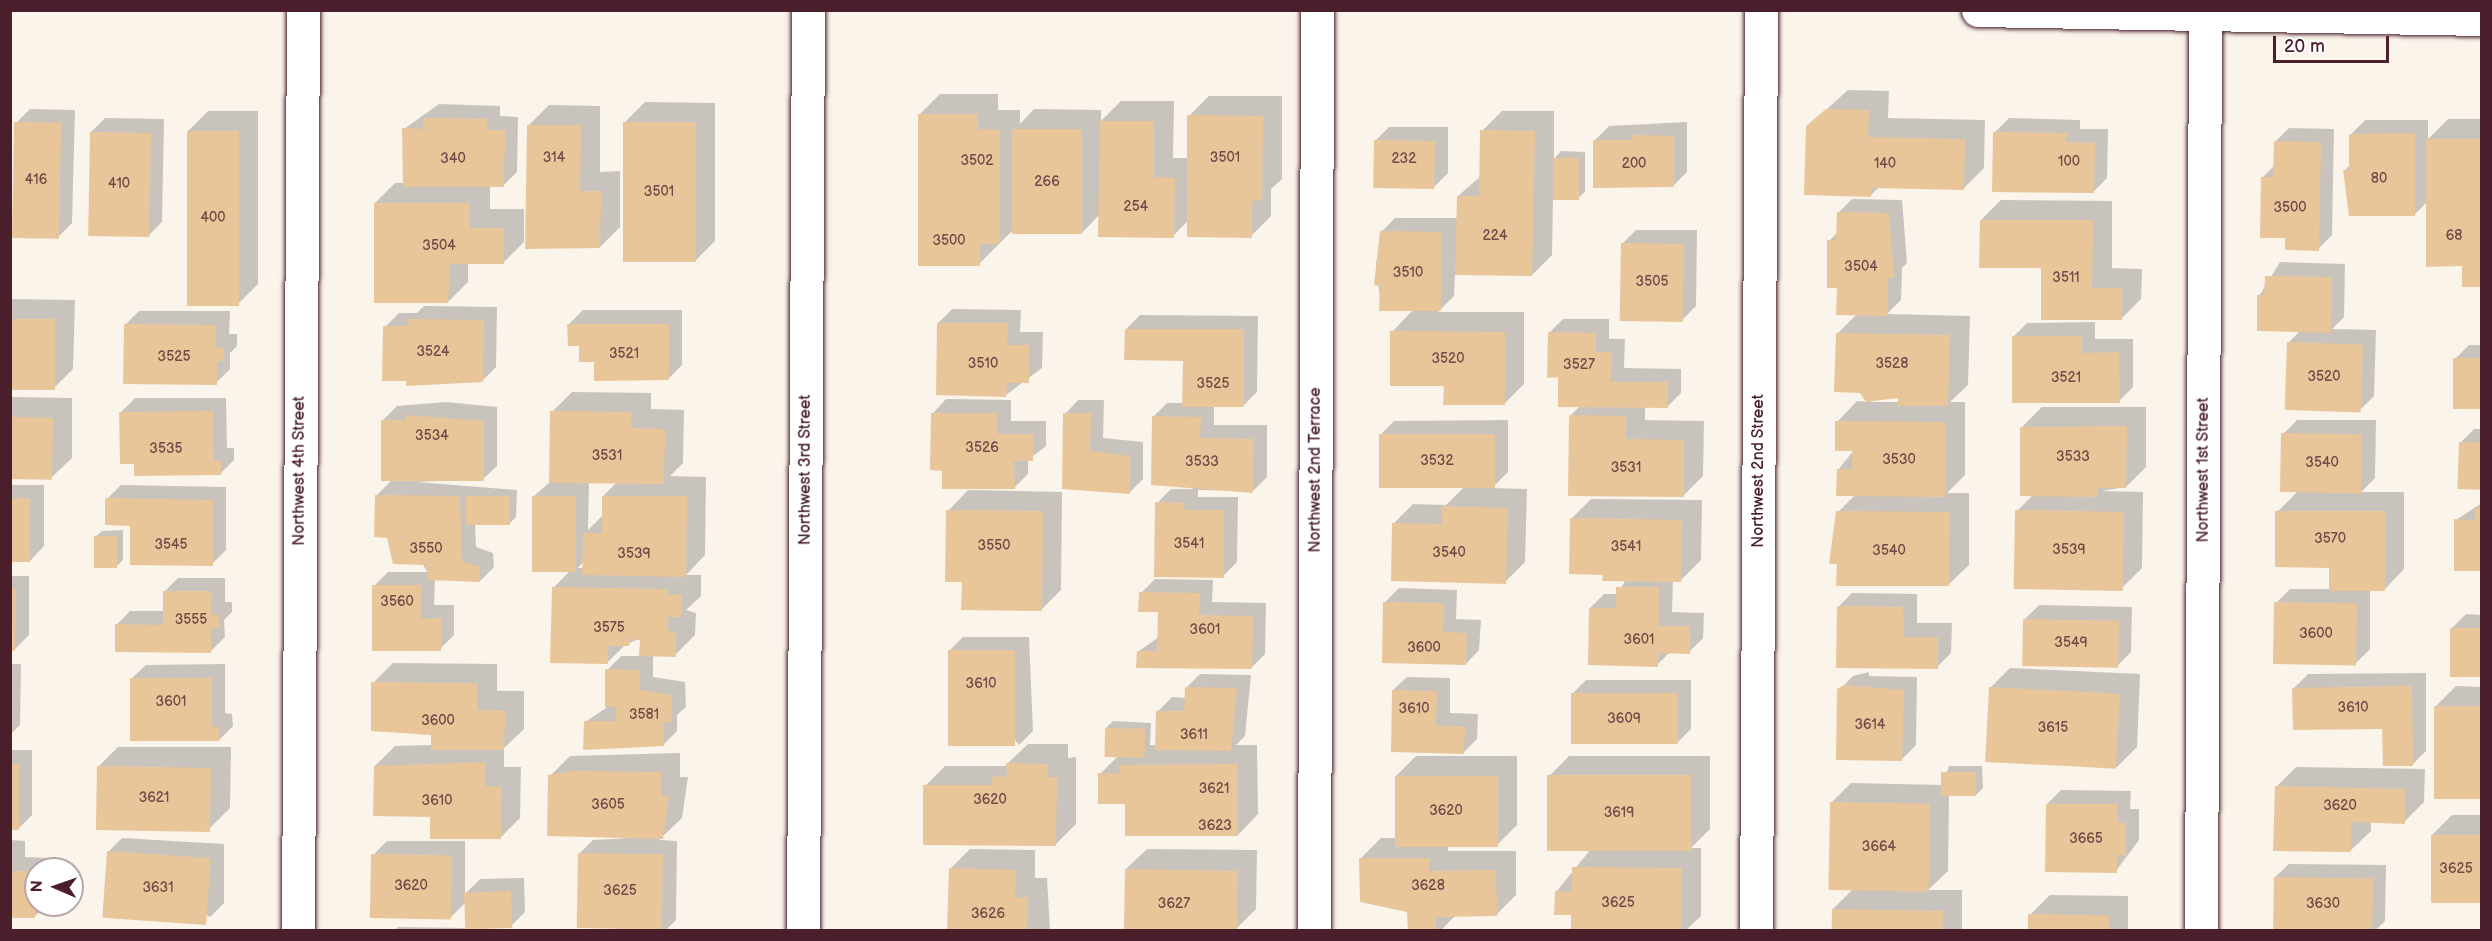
<!DOCTYPE html>
<style>
body{margin:0}
#map{position:relative;width:2492px;height:941px;overflow:hidden;background:#fbf4eb;font-family:"Balsamiq Sans",sans-serif}
div>[style]{position:absolute}
.shadow>*{inset:0;background:#0003}
.building>*{inset:0;background:#e9c69a;transform-origin:0 0}
.roads{filter:drop-shadow(0 0 2px #4a1f2b) drop-shadow(0 0 2px #4a1f2b)}
.minor>*{height:33px;margin:-16.5px;padding:0 16.5px;transform-origin:16.5px;border-radius:16.5px;background:#fff}
span{translate:-50% -50%;white-space:nowrap;text-align:center;line-height:1.15;-webkit-text-stroke:5px #fff;paint-order:stroke}
.number-label{font-size:14px;color:#724947}
.number-label span{-webkit-text-stroke-width:0}
.street-label{font-size:16px;color:#4a1f2b}
.frame{position:absolute;inset:0;border:12px solid #4a1f2b;pointer-events:none}
.north{position:absolute;left:24px;top:857px;width:60px;height:60px;box-sizing:border-box;background:#fff;border:2px solid #b7a5aa;border-radius:50%;rotate:272deg;font-size:16px;font-weight:700;line-height:24px;text-align:center;color:#4a1f2b}
.north::after{content:'';display:block;margin:auto;width:21px;height:27px;background:#4a1f2b;clip-path:polygon(50% 0,100% 100%,50% 72%,0 100%)}
.scale{position:absolute;left:2273px;top:36px;width:116px;height:27px;box-sizing:border-box;border:3px solid #4a1f2b;border-top:0;padding-left:8px;font-size:18px;line-height:21px;white-space:nowrap;color:#4a1f2b;-webkit-text-stroke:4px #fff;paint-order:stroke}
</style>
<div id="map">
<div class="shadow">
<i style="clip-path:polygon(1848px 90px,1889px 91px,1888px 118px,1985px 120px,1984px 168px,1964px 188px,1879px 187px,1871px 195px,1807px 127px)"></i>
<i style="clip-path:polygon(940px 94px,998px 94px,998px 110px,1020px 110px,1020px 124px,1034px 109px,1101px 110px,1101px 121px,1121px 101px,1174px 101px,1173px 158px,1189px 158px,1189px 116px,1209px 96px,1282px 96px,1282px 179px,1271px 189px,1271px 216px,1251px 236px,1188px 221px,1173px 236px,1100px 214px,1082px 233px,1014px 229px,979px 264px,920px 114px)"></i>
<i style="clip-path:polygon(645px 102px,715px 103px,715px 241px,695px 261px,625px 122px)"></i>
<i style="clip-path:polygon(439px 104px,500px 106px,500px 116px,518px 117px,517px 172px,503px 186px,490px 186px,490px 209px,524px 209px,524px 242px,504px 262px,468px 262px,468px 282px,448px 302px,375px 203px,395px 183px,404px 183px,404px 129px)"></i>
<i style="clip-path:polygon(549px 105px,600px 106px,600px 172px,620px 171px,620px 227px,600px 247px,529px 125px)"></i>
<i style="clip-path:polygon(30px 109px,75px 110px,72px 223px,58px 237px,16px 123px)"></i>
<i style="clip-path:polygon(208px 111px,258px 111px,258px 284px,238px 304px,188px 131px)"></i>
<i style="clip-path:polygon(1502px 111px,1554px 111px,1554px 159px,1561px 151px,1585px 152px,1585px 192px,1578px 198px,1553px 198px,1552px 255px,1532px 275px,1455px 274px,1454px 296px,1438px 312px,1524px 312px,1524px 384px,1504px 404px,1445px 384px,1392px 332px,1414px 309px,1381px 309px,1376px 261px,1381px 255px,1381px 232px,1395px 218px,1458px 218px,1458px 196px,1481px 176px,1482px 131px)"></i>
<i style="clip-path:polygon(105px 118px,164px 119px,162px 222px,148px 236px,91px 132px)"></i>
<i style="clip-path:polygon(2009px 118px,2080px 120px,2080px 129px,2108px 129px,2107px 178px,2093px 192px,1995px 132px)"></i>
<i style="clip-path:polygon(2448px 119px,2482px 119px,2482px 286px,2463px 265px,2428px 201px,2415px 214px,2344px 171px,2351px 164px,2351px 134px,2365px 120px,2428px 120px,2428px 139px)"></i>
<i style="clip-path:polygon(1687px 122px,1687px 172px,1673px 186px,1595px 140px,1609px 126px)"></i>
<i style="clip-path:polygon(1389px 127px,1448px 127px,1448px 173px,1434px 187px,1375px 141px)"></i>
<i style="clip-path:polygon(2289px 128px,2334px 129px,2332px 235px,2318px 249px,2287px 236px,2262px 178px,2275px 165px,2275px 142px)"></i>
<i style="clip-path:polygon(evenodd,1852px 199px,1902px 200px,1907px 263px,1902px 268px,1901px 300px,1887px 314px,1970px 316px,1968px 385px,1950px 402px,1965px 402px,1965px 475px,1947px 493px,1969px 493px,1969px 565px,1948px 585px,1838px 512px,1855px 495px,1838px 470px,1854px 450px,1837px 422px,1857px 401px,1868px 402px,1837px 334px,1857px 314px,1838px 287px,1829px 241px,1838px 232px,1838px 213px,1852px 199px,1900px 396px,1900px 402px,1870px 402px,1870px 400px,1900px 396px)"></i>
<i style="clip-path:polygon(2001px 200px,2112px 201px,2112px 268px,2142px 269px,2141px 299px,2121px 319px,1981px 220px)"></i>
<i style="clip-path:polygon(1636px 230px,1697px 230px,1696px 306px,1682px 320px,1622px 244px)"></i>
<i style="clip-path:polygon(2280px 262px,2345px 264px,2344px 317px,2332px 329px,2376px 330px,2374px 396px,2360px 410px,2289px 342px,2301px 330px,2259px 296px)"></i>
<i style="clip-path:polygon(10px 299px,75px 300px,73px 369px,53px 389px,10px 389px)"></i>
<i style="clip-path:polygon(424px 306px,497px 307px,496px 367px,482px 381px,385px 327px,399px 313px,417px 313px)"></i>
<i style="clip-path:polygon(952px 309px,1021px 310px,1020px 332px,1043px 332px,1042px 368px,1006px 395px,938px 323px)"></i>
<i style="clip-path:polygon(583px 310px,682px 310px,682px 365px,668px 379px,595px 361px,569px 324px)"></i>
<i style="clip-path:polygon(139px 311px,230px 311px,229px 334px,237px 334px,237px 346px,230px 353px,230px 369px,216px 383px,125px 325px)"></i>
<i style="clip-path:polygon(1140px 315px,1258px 316px,1257px 392px,1243px 406px,1214px 406px,1214px 425px,1267px 425px,1267px 477px,1253px 491px,1198px 490px,1198px 497px,1238px 497px,1237px 562px,1223px 576px,1157px 503px,1171px 489px,1193px 489px,1153px 417px,1167px 403px,1184px 403px,1184px 359px,1126px 329px)"></i>
<i style="clip-path:polygon(1563px 319px,1609px 319px,1609px 339px,1625px 339px,1624px 368px,1681px 369px,1681px 393px,1667px 407px,1645px 406px,1645px 420px,1704px 421px,1703px 476px,1683px 496px,1570px 416px,1581px 405px,1559px 376px,1549px 333px)"></i>
<i style="clip-path:polygon(2095px 322px,2095px 339px,2133px 339px,2133px 387px,2119px 401px,2013px 337px,2027px 323px)"></i>
<i style="clip-path:polygon(2469px 345px,2482px 345px,2482px 407px,2455px 359px)"></i>
<i style="clip-path:polygon(evenodd,572px 392px,651px 393px,651px 409px,684px 410px,683px 463px,670px 476px,706px 477px,705px 555px,686px 575px,701px 575px,701px 596px,686px 610px,696px 613px,695px 635px,675px 655px,653px 655px,653px 677px,685px 682px,686px 707px,677px 715px,677px 731px,663px 745px,585px 722px,606px 708px,607px 670px,621px 656px,641px 656px,641px 638px,625px 645px,607px 663px,553px 588px,570px 571px,534px 496px,550px 482px,552px 412px,572px 392px,589px 482px,617px 482px,603px 496px,603px 515px,588px 530px,589px 482px,572px 392px,584px 561px,584px 568px,578px 568px,584px 561px)"></i>
<i style="clip-path:polygon(10px 397px,72px 398px,72px 458px,51px 478px,10px 477px)"></i>
<i style="clip-path:polygon(135px 398px,226px 398px,227px 448px,234px 448px,234px 460px,220px 474px,135px 462px,121px 412px)"></i>
<i style="clip-path:polygon(946px 399px,1011px 400px,1011px 421px,1046px 421px,1046px 446px,1028px 460px,1028px 474px,1014px 488px,943px 469px,933px 413px)"></i>
<i style="clip-path:polygon(1078px 400px,1104px 400px,1103px 438px,1143px 442px,1143px 479px,1129px 493px,1064px 488px,1065px 414px)"></i>
<i style="clip-path:polygon(446px 402px,497px 407px,497px 466px,483px 479px,416px 482px,517px 490px,516px 517px,509px 524px,475px 524px,476px 547px,493px 553px,494px 567px,480px 581px,435px 579px,434px 605px,454px 605px,454px 635px,440px 649px,374px 586px,388px 572px,428px 572px,376px 496px,393px 479px,383px 420px,397px 406px)"></i>
<i style="clip-path:polygon(2042px 407px,2146px 407px,2146px 467px,2126px 487px,2101px 491px,2143px 492px,2142px 568px,2122px 588px,2017px 511px,2033px 495px,2022px 427px)"></i>
<i style="clip-path:polygon(1508px 420px,1508px 472px,1492px 488px,1527px 489px,1525px 562px,1505px 582px,1393px 524px,1413px 504px,1446px 505px,1465px 486px,1380px 435px,1394px 421px)"></i>
<i style="clip-path:polygon(2297px 420px,2376px 420px,2375px 478px,2361px 492px,2404px 492px,2404px 569px,2384px 590px,2370px 590px,2370px 649px,2356px 663px,2276px 603px,2290px 589px,2331px 589px,2331px 566px,2277px 512px,2298px 491px,2283px 434px)"></i>
<i style="clip-path:polygon(2474px 429px,2482px 429px,2482px 489px,2460px 443px)"></i>
<i style="clip-path:polygon(10px 485px,44px 485px,44px 546px,31px 560px,10px 560px)"></i>
<i style="clip-path:polygon(121px 485px,226px 487px,226px 550px,212px 564px,132px 524px,107px 499px)"></i>
<i style="clip-path:polygon(968px 490px,1062px 492px,1061px 590px,1041px 610px,963px 580px,948px 511px)"></i>
<i style="clip-path:polygon(1591px 499px,1702px 500px,1701px 560px,1681px 580px,1673px 580px,1672px 612px,1704px 613px,1703px 638px,1689px 652px,1670px 652px,1657px 665px,1590px 608px,1604px 594px,1618px 594px,1626px 579px,1604px 573px,1571px 519px)"></i>
<i style="clip-path:polygon(2482px 503px,2482px 570px,2456px 520px)"></i>
<i style="clip-path:polygon(123px 530px,123px 560px,117px 566px,95px 537px,102px 531px)"></i>
<i style="clip-path:polygon(10px 576px,29px 576px,29px 635px,15px 649px)"></i>
<i style="clip-path:polygon(178px 578px,225px 578px,225px 602px,232px 602px,232px 612px,224px 620px,225px 637px,211px 651px,116px 625px,130px 611px,164px 611px,164px 592px)"></i>
<i style="clip-path:polygon(1155px 579px,1213px 580px,1212px 602px,1266px 603px,1265px 654px,1251px 668px,1139px 651px,1159px 637px,1159px 610px,1141px 593px)"></i>
<i style="clip-path:polygon(1399px 588px,1457px 590px,1456px 619px,1481px 620px,1479px 650px,1466px 664px,1385px 602px)"></i>
<i style="clip-path:polygon(1852px 593px,1917px 594px,1917px 623px,1952px 623px,1951px 653px,1937px 667px,1838px 607px)"></i>
<i style="clip-path:polygon(2039px 605px,2132px 607px,2131px 652px,2117px 666px,2025px 619px)"></i>
<i style="clip-path:polygon(2466px 614px,2482px 615px,2482px 676px,2452px 628px)"></i>
<i style="clip-path:polygon(963px 637px,1029px 637px,1033px 731px,1019px 745px,949px 651px)"></i>
<i style="clip-path:polygon(393px 663px,497px 664px,497px 691px,524px 691px,524px 729px,504px 748px,504px 767px,521px 767px,520px 818px,500px 838px,431px 815px,375px 766px,395px 746px,433px 745px,433px 734px,373px 683px)"></i>
<i style="clip-path:polygon(10px 664px,21px 664px,20px 725px,10px 735px)"></i>
<i style="clip-path:polygon(225px 664px,225px 713px,232px 714px,233px 726px,219px 740px,132px 678px,146px 665px)"></i>
<i style="clip-path:polygon(2010px 668px,2140px 674px,2137px 747px,2117px 767px,1990px 688px)"></i>
<i style="clip-path:polygon(1869px 672px,1869px 676px,1917px 677px,1916px 745px,1902px 759px,1839px 690px,1853px 676px)"></i>
<i style="clip-path:polygon(2426px 673px,2426px 751px,2412px 765px,2384px 728px,2294px 688px,2308px 674px)"></i>
<i style="clip-path:polygon(1200px 674px,1251px 675px,1245px 736px,1236px 745px,1257px 745px,1258px 814px,1238px 835px,1127px 803px,1100px 774px,1118px 756px,1106px 728px,1113px 721px,1151px 723px,1150px 745px,1157px 745px,1158px 711px,1172px 697px,1186px 698px,1186px 688px)"></i>
<i style="clip-path:polygon(1407px 677px,1450px 678px,1450px 713px,1478px 714px,1477px 739px,1463px 753px,1393px 690px)"></i>
<i style="clip-path:polygon(1586px 680px,1691px 680px,1691px 729px,1677px 743px,1572px 694px)"></i>
<i style="clip-path:polygon(2456px 686px,2482px 687px,2482px 798px,2436px 706px)"></i>
<i style="clip-path:polygon(1028px 744px,1068px 744px,1068px 758px,1076px 757px,1076px 824px,1056px 844px,925px 786px,945px 766px,1005px 766px)"></i>
<i style="clip-path:polygon(118px 747px,231px 747px,230px 808px,210px 828px,98px 767px)"></i>
<i style="clip-path:polygon(10px 750px,32px 750px,32px 815px,18px 829px,10px 829px)"></i>
<i style="clip-path:polygon(680px 753px,680px 777px,688px 777px,682px 818px,659px 840px,677px 841px,676px 920px,666px 930px,619px 930px,579px 854px,593px 840px,651px 837px,550px 776px,570px 756px)"></i>
<i style="clip-path:polygon(1416px 756px,1517px 756px,1517px 825px,1497px 845px,1448px 845px,1448px 851px,1516px 851px,1516px 895px,1496px 915px,1456px 915px,1441px 930px,1409px 930px,1409px 911px,1361px 858px,1381px 838px,1396px 838px,1396px 776px)"></i>
<i style="clip-path:polygon(1569px 756px,1710px 756px,1710px 829px,1691px 848px,1701px 848px,1701px 916px,1686px 930px,1573px 930px,1573px 913px,1556px 892px,1591px 849px,1549px 776px)"></i>
<i style="clip-path:polygon(1949px 766px,1982px 766px,1983px 788px,1976px 795px,1949px 795px,1948px 871px,1928px 890px,1962px 890px,1962px 930px,1833px 930px,1833px 909px,1853px 889px,1831px 803px,1851px 783px,1942px 785px)"></i>
<i style="clip-path:polygon(2296px 767px,2425px 769px,2424px 802px,2404px 822px,2371px 821px,2371px 831px,2350px 851px,2276px 787px)"></i>
<i style="clip-path:polygon(2061px 790px,2131px 791px,2130px 809px,2139px 809px,2139px 840px,2116px 871px,2047px 804px)"></i>
<i style="clip-path:polygon(2452px 815px,2482px 815px,2482px 902px,2432px 835px)"></i>
<i style="clip-path:polygon(122px 838px,224px 844px,224px 903px,210px 917px,108px 852px)"></i>
<i style="clip-path:polygon(10px 840px,25px 841px,25px 857px,48px 858px,48px 869px,36px 869px,36px 905px,46px 905px,34px 917px,10px 916px)"></i>
<i style="clip-path:polygon(387px 841px,465px 841px,465px 894px,480px 879px,524px 878px,525px 912px,511px 926px,466px 902px,451px 917px,373px 855px)"></i>
<i style="clip-path:polygon(970px 849px,1035px 850px,1035px 878px,1047px 878px,1050px 930px,949px 930px,950px 869px)"></i>
<i style="clip-path:polygon(1147px 849px,1257px 850px,1256px 909px,1236px 929px,1126px 930px,1126px 869px)"></i>
<i style="clip-path:polygon(2289px 864px,2386px 865px,2385px 921px,2376px 930px,2274px 930px,2275px 877px)"></i>
<i style="clip-path:polygon(2050px 895px,2128px 896px,2128px 930px,2030px 930px,2030px 915px)"></i>
<i style="clip-path:polygon(398px 927px,467px 928px,467px 930px,395px 930px)"></i>
</div>
<div class="building">
<i style="clip-path:polygon(1826px 109px,1869px 110px,1868px 137px,1965px 139px,1964px 190px,1872px 188px,1871px 197px,1804px 195px,1806px 126px)"></i>
<i style="clip-path:polygon(918px 114px,978px 114px,978px 129px,1000px 130px,1000px 244px,980px 244px,980px 266px,918px 266px)"></i>
<i style="clip-path:polygon(1187px 115px,1263px 116px,1262px 200px,1252px 201px,1252px 238px,1187px 237px)"></i>
<i style="clip-path:polygon(424px 118px,487px 119px,487px 130px,505px 130px,504px 187px,403px 187px,402px 128px,423px 129px)"></i>
<i style="clip-path:polygon(1100px 121px,1154px 121px,1154px 177px,1175px 178px,1174px 238px,1098px 237px)"></i>
<i style="left:14px;top:122px;width:47px;height:116px;rotate:1deg"></i>
<i style="left:623px;top:122px;width:73px;height:140px"></i>
<i style="clip-path:polygon(527px 125px,581px 125px,580px 191px,601px 191px,600px 248px,525px 249px)"></i>
<i style="left:1012px;top:129px;width:70px;height:105px"></i>
<i style="clip-path:polygon(1480px 130px,1535px 131px,1532px 276px,1455px 275px,1457px 196px,1479px 196px)"></i>
<i style="left:187px;top:131px;width:52px;height:175px"></i>
<i style="left:90px;top:132px;width:61px;height:104px;rotate:1deg"></i>
<i style="clip-path:polygon(1993px 132px,2067px 133px,2066px 142px,2095px 143px,2094px 193px,1992px 192px)"></i>
<i style="clip-path:polygon(2415px 133px,2415px 216px,2349px 216px,2343px 170px,2349px 170px,2349px 134px)"></i>
<i style="clip-path:polygon(1632px 135px,1674px 136px,1674px 187px,1593px 188px,1593px 140px,1632px 140px)"></i>
<i style="clip-path:polygon(2426px 139px,2480px 139px,2482px 287px,2462px 287px,2462px 266px,2426px 267px)"></i>
<i style="left:1374px;top:140px;width:61px;height:48px;rotate:1deg"></i>
<i style="clip-path:polygon(2274px 141px,2321px 142px,2319px 251px,2285px 250px,2285px 238px,2260px 238px,2261px 177px,2273px 177px)"></i>
<i style="left:1553px;top:158px;width:26px;height:42px"></i>
<i style="clip-path:polygon(374px 203px,470px 203px,470px 228px,504px 228px,504px 264px,450px 264px,448px 303px,374px 303px)"></i>
<i style="clip-path:polygon(1837px 212px,1889px 213px,1894px 278px,1888px 278px,1888px 316px,1836px 315px,1837px 288px,1827px 288px,1827px 240px,1836px 240px)"></i>
<i style="clip-path:polygon(1980px 220px,2093px 220px,2092px 288px,2122px 288px,2122px 320px,2041px 320px,2041px 268px,1979px 268px)"></i>
<i style="clip-path:polygon(1380px 231px,1442px 232px,1441px 311px,1379px 311px,1380px 286px,1374px 285px)"></i>
<i style="left:1621px;top:243px;width:63px;height:78px;rotate:1deg"></i>
<i style="clip-path:polygon(2265px 276px,2332px 277px,2331px 333px,2257px 331px,2257px 295px,2264px 295px)"></i>
<i style="left:10px;top:319px;width:45px;height:71px"></i>
<i style="clip-path:polygon(408px 319px,484px 320px,483px 382px,406px 386px,406px 381px,382px 381px,383px 326px,408px 326px)"></i>
<i style="clip-path:polygon(937px 323px,1008px 323px,1007px 345px,1029px 345px,1029px 383px,1007px 383px,1006px 397px,936px 395px)"></i>
<i style="clip-path:polygon(124px 324px,216px 325px,216px 347px,224px 348px,224px 361px,217px 361px,217px 385px,123px 384px)"></i>
<i style="clip-path:polygon(567px 324px,669px 324px,669px 380px,594px 381px,594px 362px,579px 362px,579px 346px,568px 346px)"></i>
<i style="clip-path:polygon(1125px 329px,1244px 329px,1244px 407px,1182px 407px,1183px 361px,1124px 360px)"></i>
<i style="clip-path:polygon(1390px 331px,1505px 332px,1505px 405px,1443px 405px,1444px 386px,1390px 386px)"></i>
<i style="clip-path:polygon(1548px 332px,1596px 333px,1596px 352px,1612px 352px,1611px 382px,1668px 382px,1668px 408px,1558px 407px,1558px 377px,1547px 378px)"></i>
<i style="clip-path:polygon(1836px 333px,1950px 335px,1948px 406px,1898px 406px,1898px 398px,1866px 402px,1860px 393px,1834px 392px)"></i>
<i style="clip-path:polygon(2012px 336px,2082px 336px,2082px 353px,2119px 352px,2120px 403px,2012px 403px)"></i>
<i style="left:2287px;top:342px;width:76px;height:68px;rotate:2deg"></i>
<i style="left:2453px;top:358px;width:29px;height:51px"></i>
<i style="clip-path:polygon(213px 411px,214px 461px,221px 461px,221px 475px,134px 476px,134px 464px,120px 464px,119px 412px)"></i>
<i style="clip-path:polygon(550px 411px,631px 412px,631px 428px,665px 429px,664px 484px,549px 483px)"></i>
<i style="clip-path:polygon(931px 413px,997px 413px,997px 434px,1033px 434px,1033px 461px,1014px 461px,1015px 489px,942px 489px,942px 471px,930px 470px)"></i>
<i style="clip-path:polygon(1063px 413px,1091px 413px,1090px 451px,1130px 456px,1130px 494px,1062px 489px)"></i>
<i style="clip-path:polygon(406px 415px,484px 421px,484px 481px,381px 481px,381px 420px,406px 420px)"></i>
<i style="clip-path:polygon(1569px 415px,1626px 416px,1626px 439px,1684px 440px,1684px 497px,1568px 496px)"></i>
<i style="clip-path:polygon(1152px 416px,1201px 417px,1200px 438px,1254px 439px,1253px 493px,1151px 485px)"></i>
<i style="left:10px;top:417px;width:43px;height:62px;rotate:1deg"></i>
<i style="clip-path:polygon(1835px 421px,1946px 422px,1945px 497px,1836px 496px,1837px 469px,1852px 470px,1852px 451px,1835px 451px)"></i>
<i style="clip-path:polygon(2127px 426px,2126px 488px,2098px 488px,2098px 497px,2020px 496px,2020px 427px)"></i>
<i style="left:2281px;top:433px;width:81px;height:59px;rotate:1deg"></i>
<i style="left:1379px;top:434px;width:116px;height:54px"></i>
<i style="left:2459px;top:442px;width:23px;height:47px;rotate:2deg"></i>
<i style="clip-path:polygon(375px 495px,460px 496px,462px 561px,480px 567px,480px 582px,428px 580px,426px 565px,393px 564px,387px 538px,374px 537px)"></i>
<i style="left:466px;top:496px;width:44px;height:29px"></i>
<i style="left:532px;top:496px;width:44px;height:76px"></i>
<i style="clip-path:polygon(602px 496px,687px 496px,686px 577px,582px 575px,583px 533px,602px 533px)"></i>
<i style="left:10px;top:498px;width:20px;height:64px"></i>
<i style="clip-path:polygon(105px 498px,213px 500px,213px 566px,130px 565px,130px 526px,105px 525px)"></i>
<i style="clip-path:polygon(1155px 502px,1185px 503px,1184px 510px,1224px 510px,1224px 578px,1154px 577px)"></i>
<i style="clip-path:polygon(1442px 506px,1508px 508px,1506px 584px,1391px 581px,1392px 523px,1442px 524px)"></i>
<i style="clip-path:polygon(2475px 507px,2482px 508px,2482px 571px,2454px 571px,2454px 519px,2475px 520px)"></i>
<i style="clip-path:polygon(946px 510px,1043px 511px,1042px 611px,961px 610px,962px 582px,945px 582px)"></i>
<i style="left:2015px;top:510px;width:109px;height:79px;rotate:1deg"></i>
<i style="clip-path:polygon(1836px 511px,1950px 512px,1949px 586px,1836px 586px,1837px 564px,1829px 564px)"></i>
<i style="clip-path:polygon(2275px 511px,2385px 511px,2385px 591px,2329px 591px,2329px 568px,2275px 567px)"></i>
<i style="clip-path:polygon(1570px 518px,1682px 520px,1681px 582px,1602px 581px,1603px 575px,1569px 574px)"></i>
<i style="left:117px;top:536px;width:32px;height:23px;rotate:90deg"></i>
<i style="clip-path:polygon(372px 585px,422px 585px,421px 619px,441px 618px,441px 651px,372px 651px)"></i>
<i style="clip-path:polygon(552px 587px,668px 589px,668px 594px,682px 595px,681px 617px,668px 617px,668px 630px,676px 633px,676px 657px,639px 656px,640px 640px,630px 639px,629px 646px,608px 646px,608px 664px,550px 663px)"></i>
<i style="clip-path:polygon(1616px 587px,1659px 587px,1659px 626px,1690px 626px,1690px 654px,1658px 653px,1658px 667px,1588px 665px,1589px 608px,1616px 608px)"></i>
<i style="clip-path:polygon(10px 589px,16px 589px,15px 651px,10px 650px)"></i>
<i style="clip-path:polygon(163px 591px,212px 591px,211px 615px,219px 615px,219px 628px,211px 628px,211px 653px,115px 652px,115px 624px,163px 625px)"></i>
<i style="clip-path:polygon(1139px 592px,1200px 593px,1199px 615px,1253px 616px,1252px 669px,1136px 668px,1137px 651px,1157px 651px,1158px 612px,1138px 612px)"></i>
<i style="clip-path:polygon(1383px 602px,1444px 603px,1443px 632px,1467px 633px,1466px 665px,1382px 663px)"></i>
<i style="left:2274px;top:602px;width:83px;height:62px;rotate:1deg"></i>
<i style="clip-path:polygon(1837px 606px,1903px 607px,1904px 637px,1938px 637px,1938px 669px,1836px 668px)"></i>
<i style="left:2023px;top:619px;width:96px;height:47px;rotate:1deg"></i>
<i style="left:2450px;top:628px;width:32px;height:49px"></i>
<i style="left:948px;top:650px;width:67px;height:96px"></i>
<i style="clip-path:polygon(605px 669px,640px 670px,640px 690px,672px 695px,672px 722px,664px 723px,664px 746px,583px 750px,584px 721px,616px 721px,616px 707px,605px 707px)"></i>
<i style="clip-path:polygon(130px 678px,212px 678px,212px 727px,219px 727px,219px 741px,130px 741px)"></i>
<i style="clip-path:polygon(371px 682px,477px 683px,477px 710px,505px 711px,504px 750px,431px 750px,431px 735px,371px 731px)"></i>
<i style="clip-path:polygon(1844px 685px,1904px 690px,1902px 761px,1836px 760px,1837px 689px)"></i>
<i style="clip-path:polygon(2412px 686px,2413px 766px,2383px 766px,2382px 729px,2293px 730px,2292px 688px)"></i>
<i style="clip-path:polygon(1185px 687px,1237px 688px,1231px 751px,1155px 750px,1156px 711px,1184px 711px)"></i>
<i style="left:1989px;top:687px;width:131px;height:75px;rotate:3deg"></i>
<i style="clip-path:polygon(1392px 690px,1437px 691px,1436px 726px,1465px 727px,1464px 754px,1391px 752px)"></i>
<i style="left:1571px;top:693px;width:107px;height:51px"></i>
<i style="left:2434px;top:706px;width:48px;height:93px"></i>
<i style="left:1105px;top:728px;width:40px;height:29px;rotate:1deg"></i>
<i style="clip-path:polygon(485px 762px,485px 786px,502px 787px,501px 839px,430px 839px,430px 817px,373px 816px,374px 766px)"></i>
<i style="clip-path:polygon(1006px 763px,1048px 764px,1048px 777px,1057px 777px,1056px 846px,923px 845px,923px 785px,992px 785px,992px 776px,1007px 777px)"></i>
<i style="left:10px;top:764px;width:9px;height:66px"></i>
<i style="clip-path:polygon(1238px 764px,1238px 836px,1125px 836px,1125px 804px,1098px 804px,1098px 773px,1120px 774px,1120px 765px)"></i>
<i style="left:97px;top:766px;width:114px;height:64px;rotate:1deg"></i>
<i style="clip-path:polygon(574px 771px,661px 772px,661px 797px,669px 796px,663px 839px,547px 836px,548px 775px)"></i>
<i style="left:1941px;top:772px;width:35px;height:24px"></i>
<i style="left:1547px;top:775px;width:144px;height:76px"></i>
<i style="left:1395px;top:776px;width:103px;height:71px"></i>
<i style="clip-path:polygon(2275px 786px,2405px 789px,2405px 824px,2351px 822px,2351px 852px,2273px 851px)"></i>
<i style="left:1830px;top:802px;width:100px;height:88px;rotate:1deg"></i>
<i style="clip-path:polygon(2046px 804px,2118px 804px,2117px 822px,2126px 823px,2126px 855px,2117px 855px,2117px 873px,2045px 872px)"></i>
<i style="left:2431px;top:835px;width:51px;height:68px"></i>
<i style="left:107px;top:851px;width:104px;height:67px;rotate:4deg"></i>
<i style="left:578px;top:853px;width:85px;height:75px;rotate:1deg"></i>
<i style="left:371px;top:854px;width:81px;height:64px;rotate:1deg"></i>
<i style="clip-path:polygon(1359px 858px,1429px 858px,1429px 871px,1496px 870px,1497px 916px,1436px 917px,1436px 930px,1408px 930px,1407px 912px,1360px 902px)"></i>
<i style="clip-path:polygon(1572px 867px,1682px 868px,1681px 930px,1571px 930px,1571px 915px,1554px 915px,1555px 891px,1572px 892px)"></i>
<i style="clip-path:polygon(949px 868px,1016px 870px,1015px 898px,1028px 897px,1027px 930px,947px 930px)"></i>
<i style="left:1125px;top:869px;width:113px;height:61px;rotate:1deg"></i>
<i style="left:10px;top:871px;width:25px;height:47px"></i>
<i style="left:2274px;top:877px;width:99px;height:53px;rotate:1deg"></i>
<i style="left:511px;top:891px;width:37px;height:47px;rotate:88deg"></i>
<i style="left:1832px;top:909px;width:111px;height:21px;rotate:1deg"></i>
<i style="left:2028px;top:914px;width:81px;height:16px;rotate:1deg"></i>
</div>
<div class="roads">
<div class="minor">
<i style="left:1978px;top:10px;width:504px;rotate:1.02deg"></i>
<i style="left:298px;top:930px;width:920px;rotate:-89.69deg"></i>
<i style="left:803px;top:930px;width:920px;rotate:-89.69deg"></i>
<i style="left:1314px;top:930px;width:920px;rotate:-89.81deg"></i>
<i style="left:1756px;top:930px;width:920px;rotate:-89.69deg"></i>
<i style="left:2201px;top:930px;width:920px;rotate:-89.75deg"></i>
</div>
</div>
<div class="number-label">
<span style="left:554px;top:158px">314</span>
<span style="left:1225px;top:158px">3501</span>
<span style="left:453px;top:159px">340</span>
<span style="left:1404px;top:159px">232</span>
<span style="left:977px;top:161px">3502</span>
<span style="left:2069px;top:162px">100</span>
<span style="left:1634px;top:164px">200</span>
<span style="left:1885px;top:164px">140</span>
<span style="left:2379px;top:179px">80</span>
<span style="left:36px;top:180px">416</span>
<span style="left:1047px;top:182px">266</span>
<span style="left:119px;top:184px">410</span>
<span style="left:659px;top:192px">3501</span>
<span style="left:1136px;top:207px">254</span>
<span style="left:2290px;top:208px">3500</span>
<span style="left:213px;top:218px">400</span>
<span style="left:1495px;top:236px">224</span>
<span style="left:2454px;top:236px">68</span>
<span style="left:949px;top:241px">3500</span>
<span style="left:439px;top:246px">3504</span>
<span style="left:1861px;top:267px">3504</span>
<span style="left:1408px;top:273px">3510</span>
<span style="left:2066px;top:278px">3511</span>
<span style="left:1652px;top:282px">3505</span>
<span style="left:433px;top:352px">3524</span>
<span style="left:624px;top:354px">3521</span>
<span style="left:174px;top:357px">3525</span>
<span style="left:1448px;top:359px">3520</span>
<span style="left:983px;top:364px">3510</span>
<span style="left:1892px;top:364px">3528</span>
<span style="left:1579px;top:365px">3527</span>
<span style="left:2324px;top:377px">3520</span>
<span style="left:2066px;top:378px">3521</span>
<span style="left:1213px;top:384px">3525</span>
<span style="left:432px;top:436px">3534</span>
<span style="left:982px;top:448px">3526</span>
<span style="left:166px;top:449px">3535</span>
<span style="left:607px;top:456px">3531</span>
<span style="left:2073px;top:457px">3533</span>
<span style="left:1899px;top:460px">3530</span>
<span style="left:1437px;top:461px">3532</span>
<span style="left:1202px;top:462px">3533</span>
<span style="left:2322px;top:463px">3540</span>
<span style="left:1626px;top:468px">3531</span>
<span style="left:2330px;top:539px">3570</span>
<span style="left:1189px;top:544px">3541</span>
<span style="left:171px;top:545px">3545</span>
<span style="left:994px;top:546px">3550</span>
<span style="left:1626px;top:547px">3541</span>
<span style="left:426px;top:549px">3550</span>
<span style="left:2069px;top:550px">3539</span>
<span style="left:1889px;top:551px">3540</span>
<span style="left:1449px;top:553px">3540</span>
<span style="left:634px;top:554px">3539</span>
<span style="left:397px;top:602px">3560</span>
<span style="left:191px;top:620px">3555</span>
<span style="left:609px;top:628px">3575</span>
<span style="left:1205px;top:630px">3601</span>
<span style="left:2316px;top:634px">3600</span>
<span style="left:1639px;top:640px">3601</span>
<span style="left:2071px;top:643px">3549</span>
<span style="left:1424px;top:648px">3600</span>
<span style="left:981px;top:684px">3610</span>
<span style="left:171px;top:702px">3601</span>
<span style="left:2353px;top:708px">3610</span>
<span style="left:1414px;top:709px">3610</span>
<span style="left:644px;top:715px">3581</span>
<span style="left:1624px;top:719px">3609</span>
<span style="left:438px;top:721px">3600</span>
<span style="left:1870px;top:725px">3614</span>
<span style="left:2053px;top:728px">3615</span>
<span style="left:1194px;top:735px">3611</span>
<span style="left:1214px;top:789px">3621</span>
<span style="left:154px;top:798px">3621</span>
<span style="left:990px;top:800px">3620</span>
<span style="left:437px;top:801px">3610</span>
<span style="left:608px;top:805px">3605</span>
<span style="left:2340px;top:806px">3620</span>
<span style="left:1446px;top:811px">3620</span>
<span style="left:1619px;top:813px">3619</span>
<span style="left:1215px;top:826px">3623</span>
<span style="left:2086px;top:839px">3665</span>
<span style="left:1879px;top:847px">3664</span>
<span style="left:2456px;top:869px">3625</span>
<span style="left:411px;top:886px">3620</span>
<span style="left:1428px;top:886px">3628</span>
<span style="left:158px;top:888px">3631</span>
<span style="left:620px;top:891px">3625</span>
<span style="left:1618px;top:903px">3625</span>
<span style="left:1174px;top:904px">3627</span>
<span style="left:2323px;top:904px">3630</span>
<span style="left:988px;top:914px">3626</span>
</div>
<div class="street-label">
<span style="left:806px;top:470px;rotate:-90deg">Northwest 3rd Street</span>
<span style="left:1316px;top:470px;rotate:-90deg">Northwest 2nd Terrace</span>
<span style="left:2204px;top:470px;rotate:-90deg">Northwest 1st Street</span>
<span style="left:300px;top:471px;rotate:-90deg">Northwest 4th Street</span>
<span style="left:1759px;top:471px;rotate:-90deg">Northwest 2nd Street</span>
</div>
<div class="frame"></div>
<div class="north">N</div>
<div class="scale">20 m</div>
</div>
